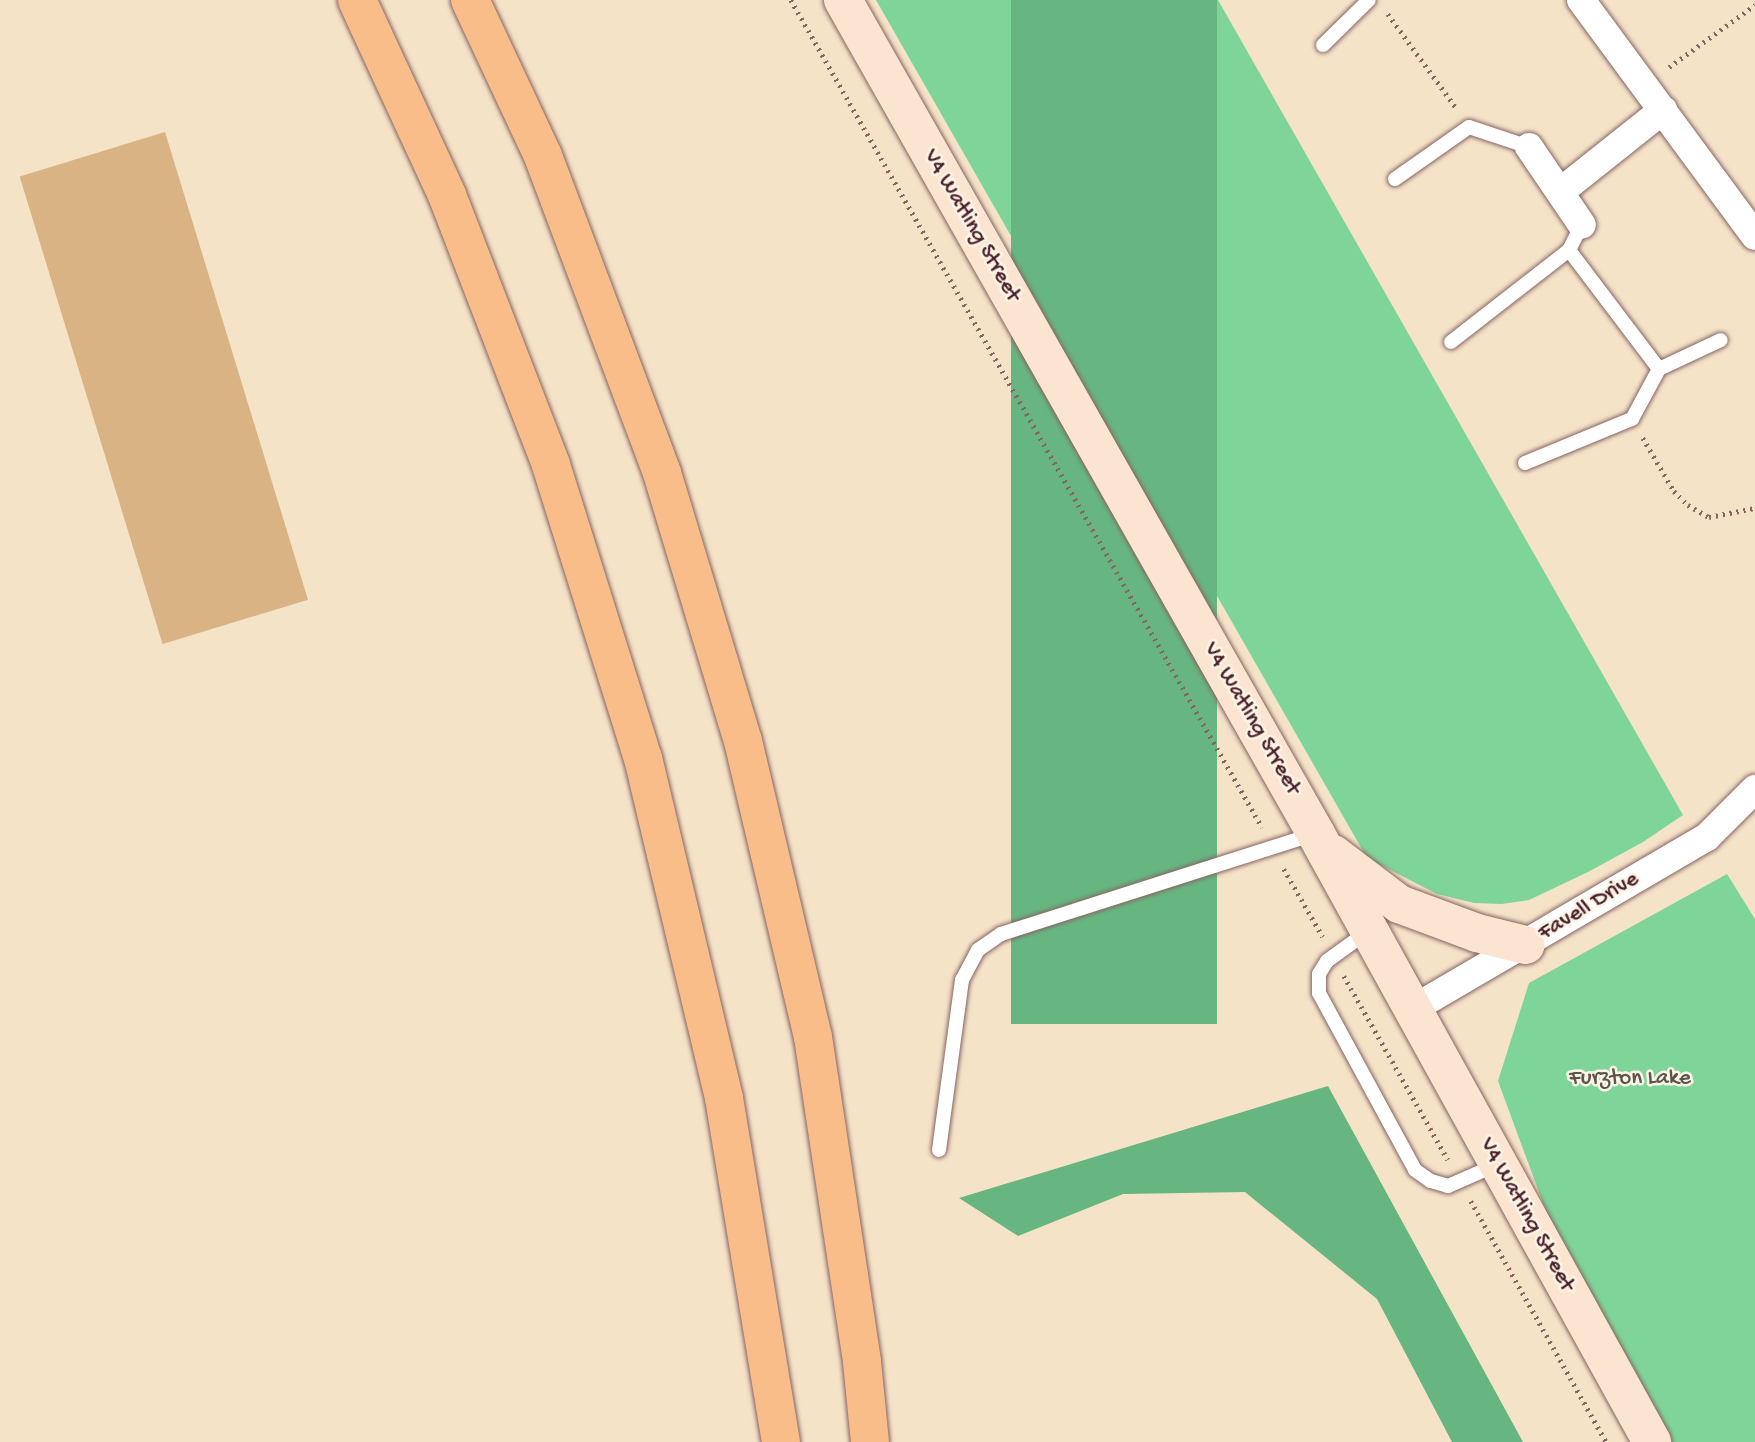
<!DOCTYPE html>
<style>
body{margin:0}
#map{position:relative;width:1755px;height:1442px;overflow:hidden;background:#f5e3c8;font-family:"Gochi Hand",sans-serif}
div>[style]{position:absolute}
.green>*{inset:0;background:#7fd599}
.forest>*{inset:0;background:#67b681;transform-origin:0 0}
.building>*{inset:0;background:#d9b383;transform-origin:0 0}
.path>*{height:4.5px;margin-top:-2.25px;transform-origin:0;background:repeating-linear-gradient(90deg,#866462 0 2px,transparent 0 7px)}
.roads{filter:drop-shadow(0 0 2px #866462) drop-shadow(0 0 2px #866462)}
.lane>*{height:14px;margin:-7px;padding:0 7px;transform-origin:7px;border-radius:7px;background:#fff}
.street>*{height:28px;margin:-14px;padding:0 14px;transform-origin:14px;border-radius:14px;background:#fff}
.secondary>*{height:38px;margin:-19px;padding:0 19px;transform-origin:19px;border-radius:19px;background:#fce5d0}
.highway>*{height:38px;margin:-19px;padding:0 19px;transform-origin:19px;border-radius:19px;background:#f8bd89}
span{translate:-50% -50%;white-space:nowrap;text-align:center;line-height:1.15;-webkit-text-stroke:5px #fcf5e5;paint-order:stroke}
.street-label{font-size:23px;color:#4a1f2b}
.park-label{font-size:23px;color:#5a564c}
</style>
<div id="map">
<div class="green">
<i style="clip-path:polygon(876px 0,1218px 0,1683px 815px,1643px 842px,1588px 872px,1529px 900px,1502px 904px,1474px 903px,1437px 894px,1367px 858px)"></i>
<i style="clip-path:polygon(1727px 874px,1755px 919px,1755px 1442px,1652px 1442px,1589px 1328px,1498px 1081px,1529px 983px)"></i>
</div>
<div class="forest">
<i style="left:1011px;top:0;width:206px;height:1024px"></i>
<i style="clip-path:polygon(1328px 1086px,1523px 1442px,1452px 1442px,1377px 1299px,1245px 1192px,1123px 1194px,1018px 1236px,959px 1198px)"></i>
</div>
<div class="building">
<i style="left:165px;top:132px;width:489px;height:152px;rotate:73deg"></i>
</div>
<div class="path">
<i style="left:791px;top:0;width:952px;rotate:60.34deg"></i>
<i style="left:1388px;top:14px;width:117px;rotate:54deg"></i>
<i style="left:1669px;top:67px;width:106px;rotate:-35.8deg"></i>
<i style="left:1643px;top:438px;width:61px;rotate:59.7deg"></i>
<i style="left:1674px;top:491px;width:20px;rotate:45deg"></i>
<i style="left:1688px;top:505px;width:24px;rotate:30deg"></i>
<i style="left:1709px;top:517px;width:47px;rotate:-11.1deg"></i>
<i style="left:1284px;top:869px;width:78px;rotate:60.2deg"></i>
<i style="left:1344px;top:976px;width:211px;rotate:60.5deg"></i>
<i style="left:1471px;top:1201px;width:276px;rotate:60.7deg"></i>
</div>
<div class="roads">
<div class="lane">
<i style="left:1323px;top:45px;width:64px;rotate:-44.4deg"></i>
<i style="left:1395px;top:179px;width:90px;rotate:-35.1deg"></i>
<i style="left:1469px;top:127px;width:63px;rotate:18.4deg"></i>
<i style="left:1451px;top:342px;width:150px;rotate:-37.9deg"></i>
<i style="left:1659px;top:369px;width:68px;rotate:-25.1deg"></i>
<i style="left:1525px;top:463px;width:116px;rotate:-22.4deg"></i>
<i style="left:1632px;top:419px;width:57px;rotate:-61.6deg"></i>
<i style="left:1659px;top:369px;width:149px;rotate:-127.1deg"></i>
<i style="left:1569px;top:250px;width:28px;rotate:-63deg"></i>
<i style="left:1367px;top:932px;width:49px;rotate:144.1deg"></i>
<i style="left:1327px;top:961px;width:15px;rotate:122deg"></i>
<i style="left:1319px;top:974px;width:19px;rotate:90deg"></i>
<i style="left:1319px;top:993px;width:201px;rotate:61.5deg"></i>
<i style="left:1415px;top:1170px;width:19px;rotate:35deg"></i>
<i style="left:1431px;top:1181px;width:18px;rotate:16deg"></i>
<i style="left:1448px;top:1186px;width:52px;rotate:-23.6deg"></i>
<i style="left:939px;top:1150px;width:172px;rotate:-82.3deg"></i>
<i style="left:962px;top:980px;width:34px;rotate:-62deg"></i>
<i style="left:978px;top:950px;width:28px;rotate:-35deg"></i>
<i style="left:1001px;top:934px;width:329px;rotate:-17.7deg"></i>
</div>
<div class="street">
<i style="left:1581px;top:0;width:293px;rotate:53.6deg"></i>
<i style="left:1529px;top:147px;width:94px;rotate:55.8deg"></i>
<i style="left:1560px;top:192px;width:132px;rotate:-38.5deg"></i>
<i style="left:1411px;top:1010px;width:343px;rotate:-30.3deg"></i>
<i style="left:1707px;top:837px;width:68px;rotate:-45deg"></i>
</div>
<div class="secondary">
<i style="left:843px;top:0;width:959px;rotate:60.44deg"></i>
<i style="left:1316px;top:834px;width:695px;rotate:61.07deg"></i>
<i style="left:1333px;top:854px;width:83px;rotate:37.1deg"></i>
<i style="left:1399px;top:904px;width:83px;rotate:20.4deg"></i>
<i style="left:1477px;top:933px;width:50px;rotate:13.8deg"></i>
</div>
<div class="highway">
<i style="left:357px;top:0;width:215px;rotate:65.2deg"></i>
<i style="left:447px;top:195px;width:289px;rotate:68.9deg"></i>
<i style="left:551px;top:465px;width:307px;rotate:72.6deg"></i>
<i style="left:643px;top:758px;width:350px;rotate:76.6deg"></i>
<i style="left:724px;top:1098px;width:349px;rotate:80.6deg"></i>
<i style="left:470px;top:0;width:172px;rotate:64.9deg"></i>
<i style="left:543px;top:156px;width:339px;rotate:69.4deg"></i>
<i style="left:662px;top:473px;width:280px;rotate:73.2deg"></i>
<i style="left:743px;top:741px;width:304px;rotate:76.7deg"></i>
<i style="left:813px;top:1037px;width:329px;rotate:81.4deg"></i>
<i style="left:862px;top:1362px;width:80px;rotate:84.3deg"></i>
</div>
</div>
<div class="street-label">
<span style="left:971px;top:226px;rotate:60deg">V4 Watling Street</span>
<span style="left:1251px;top:719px;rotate:60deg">V4 Watling Street</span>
<span style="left:1589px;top:907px;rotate:-31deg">Favell Drive</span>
<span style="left:1526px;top:1215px;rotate:61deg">V4 Watling Street</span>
</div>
<div class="park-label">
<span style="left:1630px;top:1079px">Furzton Lake</span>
</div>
</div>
